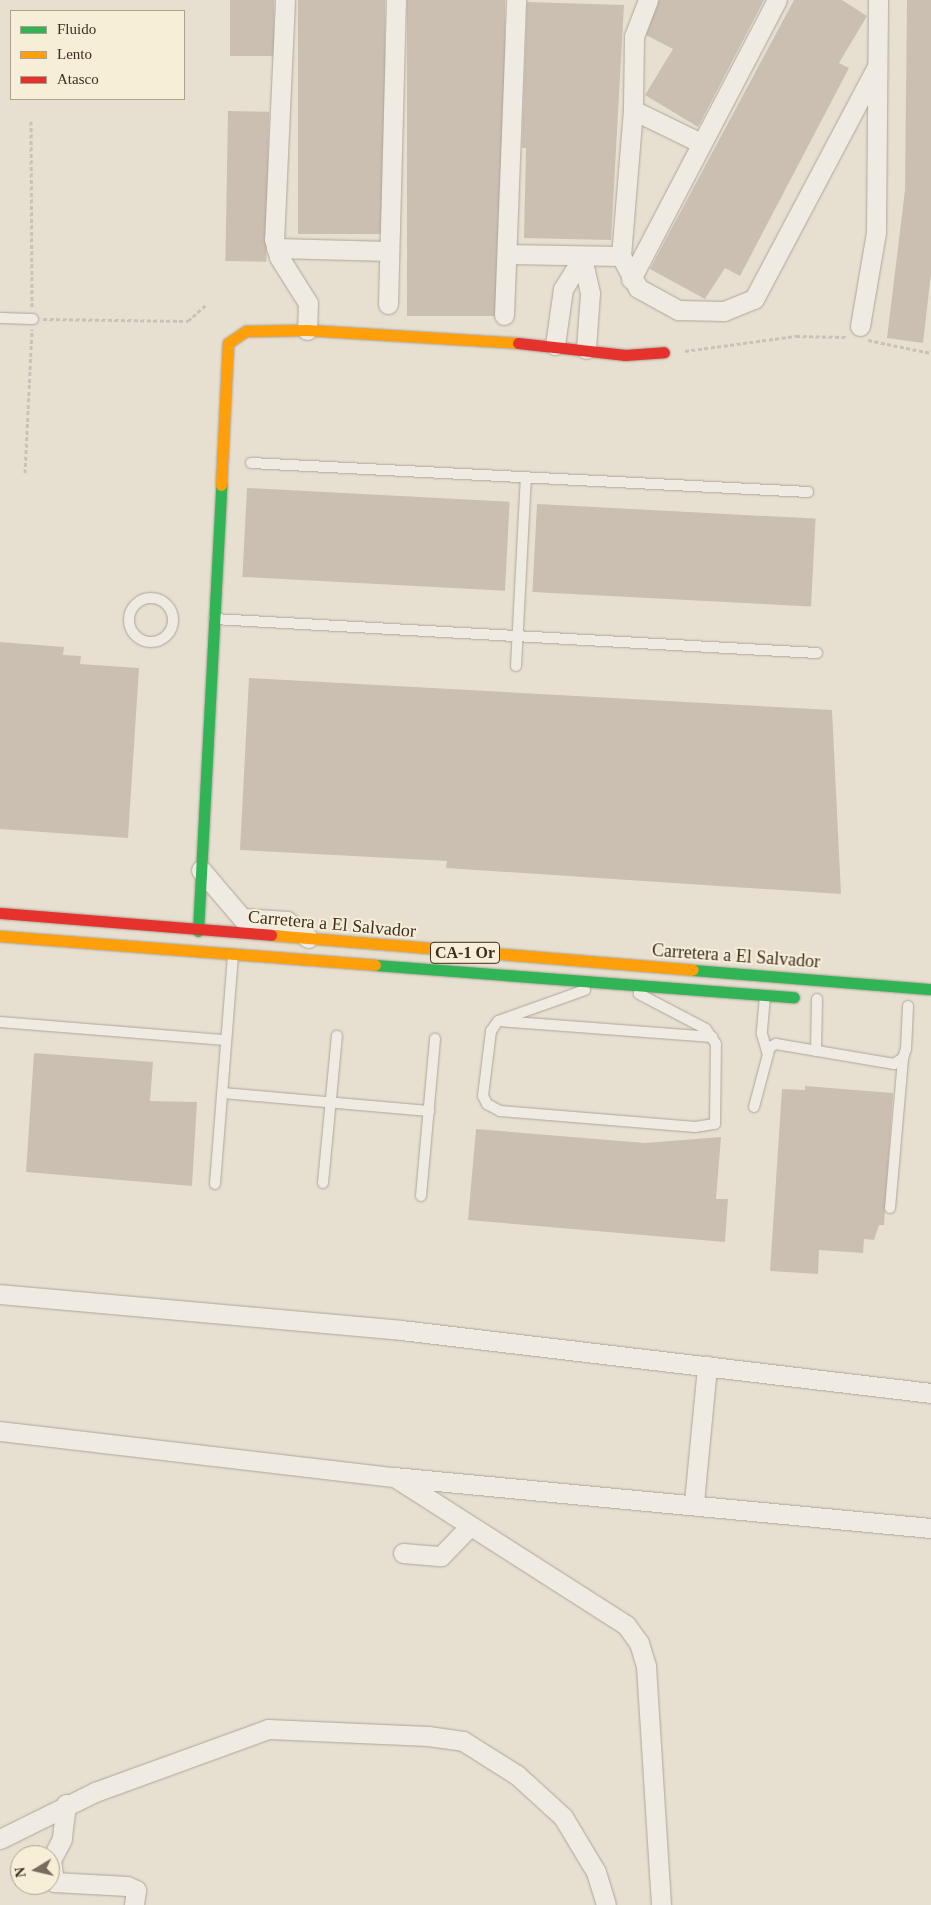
<!DOCTYPE html>
<style>
body{margin:0}
#map{position:relative;width:931px;height:1905px;overflow:hidden;background:#e7e0d1;font-family:"Times New Roman",serif}
div>[style]{position:absolute}
.building>*{inset:0;background:#cbbfb2;transform-origin:0 0}
.path>*{height:3px;margin-top:-1.5px;transform-origin:0;background:repeating-linear-gradient(90deg,#c8c2b9 0 4px,transparent 0 6.5px)}
.roads{filter:drop-shadow(0 0 1px #ada599) drop-shadow(0 0 1px #ada599)}
.lane>*{height:10px;margin:-5px;padding:0 5px;transform-origin:5px;border-radius:5px;background:#efebe3}
.lane>.ring{margin:-5px;padding:0;box-sizing:content-box;background:none;border:10px solid #efebe3;border-radius:50%}
.street>*{height:19px;margin:-9.5px;padding:0 9.5px;transform-origin:9.5px;border-radius:9.5px;background:#efebe3}
.fast>*{height:11px;margin:-5.5px;padding:0 5.5px;transform-origin:5.5px;border-radius:5.5px;background:#30b455}
.slow>*{height:11px;margin:-5.5px;padding:0 5.5px;transform-origin:5.5px;border-radius:5.5px;background:#ff9f0a}
.jam>*{height:11px;margin:-5.5px;padding:0 5.5px;transform-origin:5.5px;border-radius:5.5px;background:#e5322d}
span{translate:-50% -50%;white-space:nowrap;text-align:center;line-height:1.15;-webkit-text-stroke:4px #f7eed8;paint-order:stroke}
.shield-label span{padding:1px 4px;background:#f7eed8;border:1px solid;border-radius:4px;-webkit-text-stroke-width:0}
.shield-label{font-size:16px;color:#3d2e20;font-weight:700}
.street-label{font-size:18px;color:#3d2e20}
.legend{position:absolute;left:10px;top:10px;width:175px;height:90px;box-sizing:border-box;background:#f7eed8;border:1px solid #ada18e;margin:0;padding:6px 9px;list-style:none;font-size:15px;color:#3d2e20}
.legend li{display:flex;align-items:center;gap:10px;height:25px}
.legend b{width:25px;border:1px solid #ada18e}
.north{position:absolute;left:10px;top:1845px;width:50px;height:50px;box-sizing:border-box;background:#f7eed8;border:1px solid #ada18e;border-radius:50%;rotate:261deg;font-size:14px;font-weight:700;line-height:20px;text-align:center;color:#3d2e20}
.north::after{content:'';display:block;margin:auto;width:18px;height:22px;background:#786c5e;clip-path:polygon(50% 0,100% 100%,50% 72%,0 100%)}
</style>
<div id="map">
<div class="building">
<i style="left:230px;top:0;width:44px;height:56px"></i>
<i style="left:298px;top:0;width:87px;height:234px"></i>
<i style="left:407px;top:0;width:98px;height:316px"></i>
<i style="clip-path:polygon(659px 0,764px 0,698px 127px,645px 95px,673px 49px,646px 35px)"></i>
<i style="clip-path:polygon(794px 0,842px 0,867px 16px,839px 63px,849px 68px,740px 276px,725px 268px,705px 299px,650px 269px)"></i>
<i style="clip-path:polygon(907px 0,931px 0,931px 274px,923px 343px,887px 338px,905px 190px)"></i>
<i style="clip-path:polygon(527px 2px,624px 5px,611px 240px,524px 238px,526px 148px,522px 148px)"></i>
<i style="left:228px;top:111px;width:41px;height:150px;rotate:1deg"></i>
<i style="left:247px;top:488px;width:263px;height:89px;rotate:3deg"></i>
<i style="left:537px;top:504px;width:279px;height:88px;rotate:3deg"></i>
<i style="clip-path:polygon(0 642px,64px 647px,63px 655px,81px 656px,80px 664px,139px 668px,128px 838px,0 829px)"></i>
<i style="clip-path:polygon(249px 678px,832px 710px,841px 894px,446px 868px,447px 861px,240px 850px)"></i>
<i style="clip-path:polygon(34px 1053px,153px 1062px,150px 1101px,197px 1102px,192px 1186px,26px 1172px)"></i>
<i style="clip-path:polygon(805px 1086px,893px 1093px,884px 1225px,879px 1225px,874px 1240px,864px 1239px,863px 1253px,819px 1250px,818px 1274px,770px 1271px,782px 1089px,805px 1090px)"></i>
<i style="clip-path:polygon(476px 1129px,645px 1143px,721px 1137px,716px 1199px,728px 1199px,725px 1242px,468px 1220px)"></i>
</div>
<div class="path">
<i style="left:31px;top:121px;width:187px;rotate:89.7deg"></i>
<i style="left:43px;top:319px;width:145px;rotate:0.8deg"></i>
<i style="left:188px;top:321px;width:24px;rotate:-42deg"></i>
<i style="left:868px;top:340px;width:64px;rotate:11.7deg"></i>
<i style="left:685px;top:351px;width:112px;rotate:-7.7deg"></i>
<i style="left:796px;top:336px;width:51px;rotate:1.1deg"></i>
<i style="left:25px;top:473px;width:144px;rotate:-87.2deg"></i>
</div>
<div class="roads">
<div class="lane">
<i style="left:0;top:318px;width:33px;rotate:2deg"></i>
<i style="left:251px;top:463px;width:558px;rotate:2.98deg"></i>
<i class="ring" style="left:129px;top:598px;width:34px;height:34px"></i>
<i style="left:214px;top:619px;width:604px;rotate:3.23deg"></i>
<i style="left:516px;top:666px;width:189px;rotate:-87deg"></i>
<i style="left:585px;top:990px;width:92px;rotate:160.4deg"></i>
<i style="left:498px;top:1021px;width:12px;rotate:125deg"></i>
<i style="left:491px;top:1031px;width:65px;rotate:97deg"></i>
<i style="left:483px;top:1096px;width:9px;rotate:63deg"></i>
<i style="left:487px;top:1104px;width:15px;rotate:28deg"></i>
<i style="left:500px;top:1111px;width:196px;rotate:4.7deg"></i>
<i style="left:695px;top:1127px;width:20px;rotate:-9deg"></i>
<i style="left:715px;top:1124px;width:80px;rotate:-89.3deg"></i>
<i style="left:716px;top:1044px;width:18px;rotate:-124deg"></i>
<i style="left:706px;top:1029px;width:76px;rotate:-152.4deg"></i>
<i style="left:765px;top:996px;width:38px;rotate:95deg"></i>
<i style="left:762px;top:1034px;width:19px;rotate:74deg"></i>
<i style="left:499px;top:1021px;width:214px;rotate:4.3deg"></i>
<i style="left:0;top:1022px;width:226px;rotate:4.6deg"></i>
<i style="left:816px;top:1051px;width:52px;rotate:-88.9deg"></i>
<i style="left:222px;top:1093px;width:208px;rotate:5deg"></i>
<i style="left:754px;top:1107px;width:62px;rotate:-75.1deg"></i>
<i style="left:770px;top:1047px;width:7px;rotate:-27deg"></i>
<i style="left:776px;top:1044px;width:120px;rotate:9.6deg"></i>
<i style="left:894px;top:1064px;width:11px;rotate:-34deg"></i>
<i style="left:903px;top:1058px;width:9px;rotate:-72deg"></i>
<i style="left:906px;top:1049px;width:43px;rotate:-87.3deg"></i>
<i style="left:323px;top:1183px;width:148px;rotate:-84.6deg"></i>
<i style="left:215px;top:1184px;width:229px;rotate:-85.5deg"></i>
<i style="left:421px;top:1196px;width:158px;rotate:-84.9deg"></i>
<i style="left:890px;top:1208px;width:151px;rotate:-85deg"></i>
</div>
<div class="street">
<i style="left:285px;top:0;width:239px;rotate:92.6deg"></i>
<i style="left:274px;top:239px;width:19px;rotate:74deg"></i>
<i style="left:279px;top:257px;width:54px;rotate:57.8deg"></i>
<i style="left:308px;top:303px;width:27px;rotate:92deg"></i>
<i style="left:648px;top:0;width:39px;rotate:111deg"></i>
<i style="left:634px;top:36px;width:74px;rotate:90.8deg"></i>
<i style="left:633px;top:110px;width:146px;rotate:94.7deg"></i>
<i style="left:621px;top:256px;width:36px;rotate:62deg"></i>
<i style="left:638px;top:288px;width:46px;rotate:28.8deg"></i>
<i style="left:678px;top:310px;width:46px;rotate:1.2deg"></i>
<i style="left:724px;top:311px;width:32px;rotate:-22deg"></i>
<i style="left:754px;top:299px;width:263px;rotate:-62.1deg"></i>
<i style="left:633px;top:110px;width:76px;rotate:25.9deg"></i>
<i style="left:276px;top:248px;width:113px;rotate:1.5deg"></i>
<i style="left:507px;top:254px;width:114px;rotate:1deg"></i>
<i style="left:582px;top:258px;width:36px;rotate:77deg"></i>
<i style="left:590px;top:293px;width:56px;rotate:94.1deg"></i>
<i style="left:631px;top:279px;width:315px;rotate:-62.4deg"></i>
<i style="left:388px;top:304px;width:304px;rotate:-88.5deg"></i>
<i style="left:504px;top:315px;width:315px;rotate:-87.8deg"></i>
<i style="left:860px;top:326px;width:95px;rotate:-80.3deg"></i>
<i style="left:876px;top:232px;width:232px;rotate:-89.5deg"></i>
<i style="left:555px;top:345px;width:57px;rotate:-81.9deg"></i>
<i style="left:563px;top:289px;width:36px;rotate:-58deg"></i>
<i style="left:201px;top:870px;width:63px;rotate:49.5deg"></i>
<i style="left:242px;top:918px;width:45px;rotate:3.8deg"></i>
<i style="left:287px;top:921px;width:27px;rotate:39deg"></i>
<i style="left:0;top:1294px;width:403px;rotate:5.1deg"></i>
<i style="left:401px;top:1330px;width:534px;rotate:6.78deg"></i>
<i style="left:0;top:1431px;width:397px;rotate:6.7deg"></i>
<i style="left:394px;top:1477px;width:539px;rotate:5.43deg"></i>
<i style="left:396px;top:1478px;width:273px;rotate:32.6deg"></i>
<i style="left:626px;top:1625px;width:22px;rotate:54deg"></i>
<i style="left:639px;top:1643px;width:24px;rotate:73deg"></i>
<i style="left:646px;top:1666px;width:239px;rotate:86.4deg"></i>
<i style="left:694px;top:1502px;width:137px;rotate:-84.5deg"></i>
<i style="left:403px;top:1553px;width:38px;rotate:5deg"></i>
<i style="left:441px;top:1556px;width:40px;rotate:-46deg"></i>
<i style="left:66px;top:1804px;width:35px;rotate:97deg"></i>
<i style="left:62px;top:1839px;width:24px;rotate:118deg"></i>
<i style="left:51px;top:1860px;width:22px;rotate:82deg"></i>
<i style="left:54px;top:1882px;width:73px;rotate:3.1deg"></i>
<i style="left:127px;top:1886px;width:10px;rotate:24deg"></i>
<i style="left:136px;top:1890px;width:15px;rotate:98deg"></i>
<i style="left:0;top:1839px;width:106px;rotate:-26.3deg"></i>
<i style="left:95px;top:1792px;width:184px;rotate:-20deg"></i>
<i style="left:268px;top:1729px;width:160px;rotate:2.5deg"></i>
<i style="left:428px;top:1736px;width:35px;rotate:8deg"></i>
<i style="left:463px;top:1741px;width:64px;rotate:32.2deg"></i>
<i style="left:517px;top:1775px;width:62px;rotate:42.4deg"></i>
<i style="left:563px;top:1817px;width:64px;rotate:59deg"></i>
<i style="left:596px;top:1872px;width:34px;rotate:73deg"></i>
</div>
<div class="fast">
<i style="left:198px;top:931px;width:447px;rotate:-87deg"></i>
<i style="left:375px;top:965px;width:420px;rotate:4.4deg"></i>
<i style="left:693px;top:970px;width:239px;rotate:4.6deg"></i>
</div>
<div class="slow">
<i style="left:221px;top:485px;width:142px;rotate:-87.2deg"></i>
<i style="left:228px;top:343px;width:22px;rotate:-34deg"></i>
<i style="left:246px;top:331px;width:61px;rotate:-0.9deg"></i>
<i style="left:307px;top:330px;width:211px;rotate:3.5deg"></i>
<i style="left:271px;top:935px;width:423px;rotate:4.7deg"></i>
<i style="left:0;top:936px;width:376px;rotate:4.4deg"></i>
</div>
<div class="jam">
<i style="left:518px;top:343px;width:108px;rotate:6.4deg"></i>
<i style="left:625px;top:355px;width:39px;rotate:-4deg"></i>
<i style="left:0;top:913px;width:272px;rotate:4.6deg"></i>
</div>
</div>
<div class="shield-label">
<span style="left:465px;top:953px">CA-1 Or</span>
</div>
<div class="street-label">
<span style="left:332px;top:924px;rotate:5deg">Carretera a El Salvador</span>
<span style="left:736px;top:956px;rotate:4deg">Carretera a El Salvador</span>
</div>
<ul class="legend">
<li><b style="height:6px;background:#30b455"></b>Fluido</li>
<li><b style="height:6px;background:#ff9f0a"></b>Lento</li>
<li><b style="height:6px;background:#e5322d"></b>Atasco</li>
</ul>
<div class="north">N</div>
</div>
